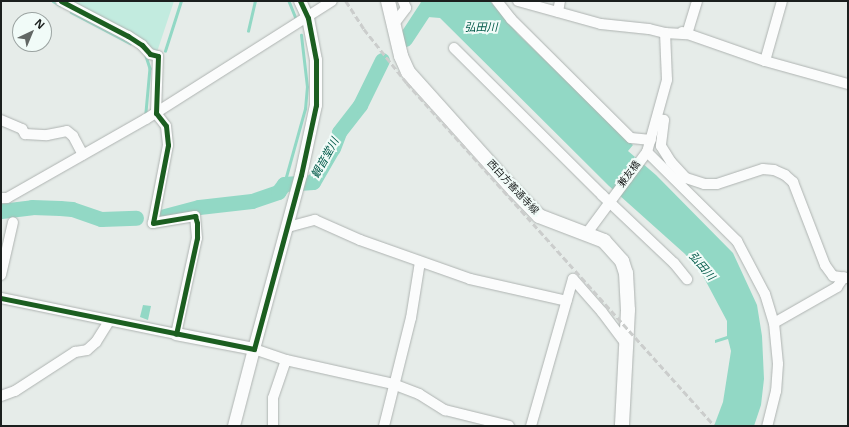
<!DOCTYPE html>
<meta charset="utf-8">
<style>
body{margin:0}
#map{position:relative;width:849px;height:427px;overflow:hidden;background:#e6ece9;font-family:"Noto Sans","Noto Sans JP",sans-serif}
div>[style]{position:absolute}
.green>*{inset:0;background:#c2ebdf}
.water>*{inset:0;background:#92d8c5}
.stream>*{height:2.5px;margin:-1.25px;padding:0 1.25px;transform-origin:1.25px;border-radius:1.25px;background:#92d8c5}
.river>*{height:15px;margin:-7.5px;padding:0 7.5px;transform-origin:7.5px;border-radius:7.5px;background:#92d8c5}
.roads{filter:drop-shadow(0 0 1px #aeb3b1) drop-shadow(0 0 1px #aeb3b1)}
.minor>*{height:10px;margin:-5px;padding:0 5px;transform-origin:5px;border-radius:5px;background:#fbfcfc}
.tertiary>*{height:12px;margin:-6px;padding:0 6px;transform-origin:6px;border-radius:6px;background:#fbfcfc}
.secondary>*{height:14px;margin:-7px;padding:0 7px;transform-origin:7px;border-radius:7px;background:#fbfcfc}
.rail>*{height:2.5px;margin-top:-1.25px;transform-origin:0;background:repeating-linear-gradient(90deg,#cbcdcc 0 6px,transparent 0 9px)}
.cycleway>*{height:5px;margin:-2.5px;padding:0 2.5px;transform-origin:2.5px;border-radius:2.5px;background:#1b5e20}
span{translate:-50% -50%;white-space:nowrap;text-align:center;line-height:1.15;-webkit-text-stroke:4px #f1fbf8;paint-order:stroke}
.street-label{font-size:10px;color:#1b1f1e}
.water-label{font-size:11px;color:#015948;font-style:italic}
.frame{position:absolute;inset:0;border:2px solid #1b1f1e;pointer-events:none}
.north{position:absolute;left:12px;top:12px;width:40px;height:40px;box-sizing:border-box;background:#f1fbf8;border:1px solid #9ba3a1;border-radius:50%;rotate:44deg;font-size:11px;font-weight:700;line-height:16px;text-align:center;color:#1b1f1e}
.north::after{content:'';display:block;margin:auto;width:14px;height:18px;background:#626765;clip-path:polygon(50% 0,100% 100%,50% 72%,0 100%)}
</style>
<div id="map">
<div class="green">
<i style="clip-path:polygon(68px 1px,174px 1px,157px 52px,142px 40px)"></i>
</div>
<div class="water">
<i style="clip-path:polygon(420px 1px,490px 1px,518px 34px,633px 145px,628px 151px,656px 175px,733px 253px,757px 305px,762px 336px,764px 379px,761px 405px,754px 426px,714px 426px,723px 402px,731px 351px,728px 339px,715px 343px,715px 340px,727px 336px,727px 321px,702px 274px,685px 254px,609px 186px,440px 18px,428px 17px)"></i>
<i style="clip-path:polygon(143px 305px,151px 306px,148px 320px,140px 317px)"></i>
</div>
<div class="stream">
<i style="left:53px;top:1px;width:8px;rotate:30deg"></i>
<i style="left:289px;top:1px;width:18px;rotate:68deg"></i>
<i style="left:71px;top:12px;width:67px;rotate:27.7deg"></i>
<i style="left:248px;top:31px;width:31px;rotate:-77deg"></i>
<i style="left:165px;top:51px;width:52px;rotate:-72.3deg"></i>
<i style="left:146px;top:56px;width:13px;rotate:72deg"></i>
<i style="left:150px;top:68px;width:44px;rotate:95.2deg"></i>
<i style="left:284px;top:184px;width:78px;rotate:-74.4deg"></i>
<i style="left:305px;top:109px;width:22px;rotate:-85deg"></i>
<i style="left:307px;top:87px;width:52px;rotate:-96.6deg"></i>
</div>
<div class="river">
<i style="left:405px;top:39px;width:45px;rotate:-56.7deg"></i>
<i style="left:1px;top:211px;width:31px;rotate:-7deg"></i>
<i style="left:32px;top:207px;width:28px;rotate:2deg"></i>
<i style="left:60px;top:208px;width:12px;rotate:5deg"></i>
<i style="left:72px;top:209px;width:31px;rotate:19deg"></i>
<i style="left:101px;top:219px;width:35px;rotate:-2deg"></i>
<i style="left:161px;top:217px;width:39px;rotate:-15deg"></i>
<i style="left:199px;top:207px;width:53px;rotate:-6.5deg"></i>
<i style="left:252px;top:201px;width:28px;rotate:-19deg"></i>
<i style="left:278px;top:192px;width:10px;rotate:-53deg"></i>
<i style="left:284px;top:184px;width:29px;rotate:-4deg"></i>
<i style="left:313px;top:182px;width:39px;rotate:-60deg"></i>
<i style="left:333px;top:148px;width:17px;rotate:-69deg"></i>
<i style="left:339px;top:132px;width:34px;rotate:-52deg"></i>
<i style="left:360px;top:105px;width:50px;rotate:-63.9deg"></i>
</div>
<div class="roads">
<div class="minor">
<i style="left:497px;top:1px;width:23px;rotate:52deg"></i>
<i style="left:511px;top:19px;width:169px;rotate:44.8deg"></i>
<i style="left:631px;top:138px;width:20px;rotate:6deg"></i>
<i style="left:518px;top:1px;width:86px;rotate:15.5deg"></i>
<i style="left:601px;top:24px;width:48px;rotate:5.9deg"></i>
<i style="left:649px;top:29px;width:16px;rotate:14deg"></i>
<i style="left:665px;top:33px;width:22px;rotate:3deg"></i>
<i style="left:687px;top:34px;width:34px;rotate:-73deg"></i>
<i style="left:558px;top:12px;width:11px;rotate:-80deg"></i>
<i style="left:394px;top:24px;width:20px;rotate:-53deg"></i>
<i style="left:406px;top:8px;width:8px;rotate:-113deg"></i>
<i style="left:682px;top:32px;width:88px;rotate:19.3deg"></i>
<i style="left:765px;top:61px;width:86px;rotate:15.5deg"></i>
<i style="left:454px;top:48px;width:209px;rotate:44.8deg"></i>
<i style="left:602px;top:195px;width:99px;rotate:43.4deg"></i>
<i style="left:674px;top:263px;width:21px;rotate:51deg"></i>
<i style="left:765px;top:61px;width:62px;rotate:-74.2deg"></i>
<i style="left:657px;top:119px;width:7px;rotate:8deg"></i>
<i style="left:664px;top:120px;width:26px;rotate:97deg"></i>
<i style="left:661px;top:146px;width:19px;rotate:58deg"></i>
<i style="left:671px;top:162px;width:22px;rotate:47deg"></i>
<i style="left:686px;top:178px;width:19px;rotate:18deg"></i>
<i style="left:704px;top:184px;width:13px"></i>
<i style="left:717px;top:184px;width:48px;rotate:-18.1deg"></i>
<i style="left:763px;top:169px;width:11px;rotate:5deg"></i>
<i style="left:774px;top:170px;width:12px;rotate:24deg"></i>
<i style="left:785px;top:175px;width:11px;rotate:41deg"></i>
<i style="left:793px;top:182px;width:89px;rotate:68.9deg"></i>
<i style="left:825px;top:265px;width:14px;rotate:54deg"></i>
<i style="left:833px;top:276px;width:15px;rotate:8deg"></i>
<i style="left:1px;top:120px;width:23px;rotate:23deg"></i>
<i style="left:22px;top:129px;width:6px;rotate:59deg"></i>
<i style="left:25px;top:134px;width:22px;rotate:3deg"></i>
<i style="left:47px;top:135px;width:20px;rotate:-11deg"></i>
<i style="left:67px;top:131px;width:8px;rotate:40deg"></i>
<i style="left:73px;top:136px;width:21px;rotate:62deg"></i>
<i style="left:647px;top:152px;width:127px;rotate:44.7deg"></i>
<i style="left:737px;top:241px;width:60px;rotate:62.2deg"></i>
<i style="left:765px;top:294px;width:30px;rotate:73deg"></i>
<i style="left:774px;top:323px;width:41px;rotate:84.4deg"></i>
<i style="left:778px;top:364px;width:27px;rotate:94deg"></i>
<i style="left:776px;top:391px;width:36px;rotate:104deg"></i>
<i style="left:1px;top:198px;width:6px"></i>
<i style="left:7px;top:198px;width:160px;rotate:-29.6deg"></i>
<i style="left:146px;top:119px;width:220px;rotate:-32.4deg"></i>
<i style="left:288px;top:227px;width:28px;rotate:-15deg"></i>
<i style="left:315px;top:220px;width:49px;rotate:24deg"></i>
<i style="left:360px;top:240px;width:117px;rotate:19.5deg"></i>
<i style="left:470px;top:279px;width:99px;rotate:12.8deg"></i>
<i style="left:587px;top:233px;width:101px;rotate:-53.5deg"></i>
<i style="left:647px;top:152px;width:75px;rotate:-74.5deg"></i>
<i style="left:667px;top:80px;width:47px;rotate:-92.4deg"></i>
<i style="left:1px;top:275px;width:54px;rotate:-77.2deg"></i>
<i style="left:1px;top:298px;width:179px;rotate:11.6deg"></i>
<i style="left:176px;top:334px;width:98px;rotate:-77.7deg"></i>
<i style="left:197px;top:238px;width:22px;rotate:-95deg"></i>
<i style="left:195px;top:216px;width:43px;rotate:170.5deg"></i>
<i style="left:153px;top:223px;width:79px;rotate:-79.1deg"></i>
<i style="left:168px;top:145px;width:19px;rotate:-96deg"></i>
<i style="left:166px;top:126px;width:16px;rotate:-128deg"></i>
<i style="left:156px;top:113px;width:57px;rotate:-88deg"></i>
<i style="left:158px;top:56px;width:8px;rotate:-166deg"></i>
<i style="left:150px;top:54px;width:12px;rotate:-132deg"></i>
<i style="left:142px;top:45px;width:17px;rotate:-147deg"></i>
<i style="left:128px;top:36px;width:76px;rotate:-152.4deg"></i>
<i style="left:774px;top:323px;width:73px;rotate:-29.7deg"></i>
<i style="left:837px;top:287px;width:12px;rotate:-55deg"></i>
<i style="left:254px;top:349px;width:34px;rotate:19deg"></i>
<i style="left:286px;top:360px;width:110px;rotate:12.6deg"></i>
<i style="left:393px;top:384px;width:28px;rotate:21deg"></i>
<i style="left:419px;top:394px;width:31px;rotate:32deg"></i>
<i style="left:445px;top:410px;width:66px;rotate:14deg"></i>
<i style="left:1px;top:396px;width:15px;rotate:-20deg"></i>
<i style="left:15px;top:391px;width:72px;rotate:-33deg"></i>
<i style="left:75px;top:352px;width:12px;rotate:-9deg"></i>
<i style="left:87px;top:350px;width:12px;rotate:-42deg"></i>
<i style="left:96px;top:342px;width:25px;rotate:-58deg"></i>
<i style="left:273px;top:426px;width:28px;rotate:-90deg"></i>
<i style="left:273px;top:398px;width:40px;rotate:-71.1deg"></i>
<i style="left:384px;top:426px;width:111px;rotate:-76deg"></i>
<i style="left:411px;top:318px;width:57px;rotate:-80.9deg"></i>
<i style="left:531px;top:426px;width:153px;rotate:-74.1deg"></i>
<i style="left:573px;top:279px;width:44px;rotate:48.7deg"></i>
<i style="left:602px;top:312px;width:39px;rotate:53deg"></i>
</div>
<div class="tertiary">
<i style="left:176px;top:334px;width:79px;rotate:10.9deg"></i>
<i style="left:254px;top:349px;width:180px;rotate:-74.9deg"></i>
<i style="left:301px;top:175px;width:72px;rotate:-77.9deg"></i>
<i style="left:316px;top:105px;width:45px;rotate:-90deg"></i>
<i style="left:316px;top:60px;width:43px;rotate:-100.8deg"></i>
<i style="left:308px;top:18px;width:19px;rotate:-115deg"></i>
<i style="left:234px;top:426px;width:80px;rotate:-75.4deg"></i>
</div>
<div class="secondary">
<i style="left:388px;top:1px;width:57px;rotate:76.7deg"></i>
<i style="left:401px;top:56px;width:17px;rotate:66deg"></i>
<i style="left:408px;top:72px;width:159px;rotate:48.1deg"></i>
<i style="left:514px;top:190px;width:36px;rotate:46deg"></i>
<i style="left:539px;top:216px;width:70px;rotate:21deg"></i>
<i style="left:604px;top:241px;width:27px;rotate:48deg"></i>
<i style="left:622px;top:261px;width:13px;rotate:72deg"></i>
<i style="left:626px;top:273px;width:37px;rotate:87deg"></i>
<i style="left:628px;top:310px;width:116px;rotate:93deg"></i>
</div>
</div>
<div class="rail">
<i style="left:346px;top:1px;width:33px;rotate:57deg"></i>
<i style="left:364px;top:29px;width:69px;rotate:51.5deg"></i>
<i style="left:407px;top:83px;width:461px;rotate:48.1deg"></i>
</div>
<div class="cycleway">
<i style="left:61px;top:1px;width:76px;rotate:27.6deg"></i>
<i style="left:128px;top:36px;width:17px;rotate:33deg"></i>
<i style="left:142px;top:45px;width:12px;rotate:48deg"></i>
<i style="left:150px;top:54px;width:8px;rotate:14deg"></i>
<i style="left:158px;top:56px;width:57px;rotate:92deg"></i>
<i style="left:156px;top:113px;width:16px;rotate:52deg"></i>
<i style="left:166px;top:126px;width:19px;rotate:84deg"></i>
<i style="left:168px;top:145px;width:79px;rotate:100.9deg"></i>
<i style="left:153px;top:223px;width:43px;rotate:-9.5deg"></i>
<i style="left:195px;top:216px;width:7px;rotate:74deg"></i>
<i style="left:197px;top:223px;width:15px;rotate:90deg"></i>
<i style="left:197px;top:238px;width:98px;rotate:102.3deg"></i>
<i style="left:1px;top:298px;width:258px;rotate:11.4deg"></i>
<i style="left:254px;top:349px;width:180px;rotate:-74.9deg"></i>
<i style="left:301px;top:175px;width:72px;rotate:-77.9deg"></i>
<i style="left:316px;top:105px;width:45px;rotate:-90deg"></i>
<i style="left:316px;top:60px;width:43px;rotate:-100.8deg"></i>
<i style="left:308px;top:18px;width:19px;rotate:-115deg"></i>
</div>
<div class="street-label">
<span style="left:629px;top:174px;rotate:-53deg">兼友橋</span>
<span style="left:513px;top:187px;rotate:47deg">西白方善通寺線</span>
</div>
<div class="water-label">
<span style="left:481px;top:27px">弘田川</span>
<span style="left:325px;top:158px;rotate:-61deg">観音堂川</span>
<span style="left:702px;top:266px;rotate:50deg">弘田川</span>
</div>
<div class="frame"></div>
<div class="north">N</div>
</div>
